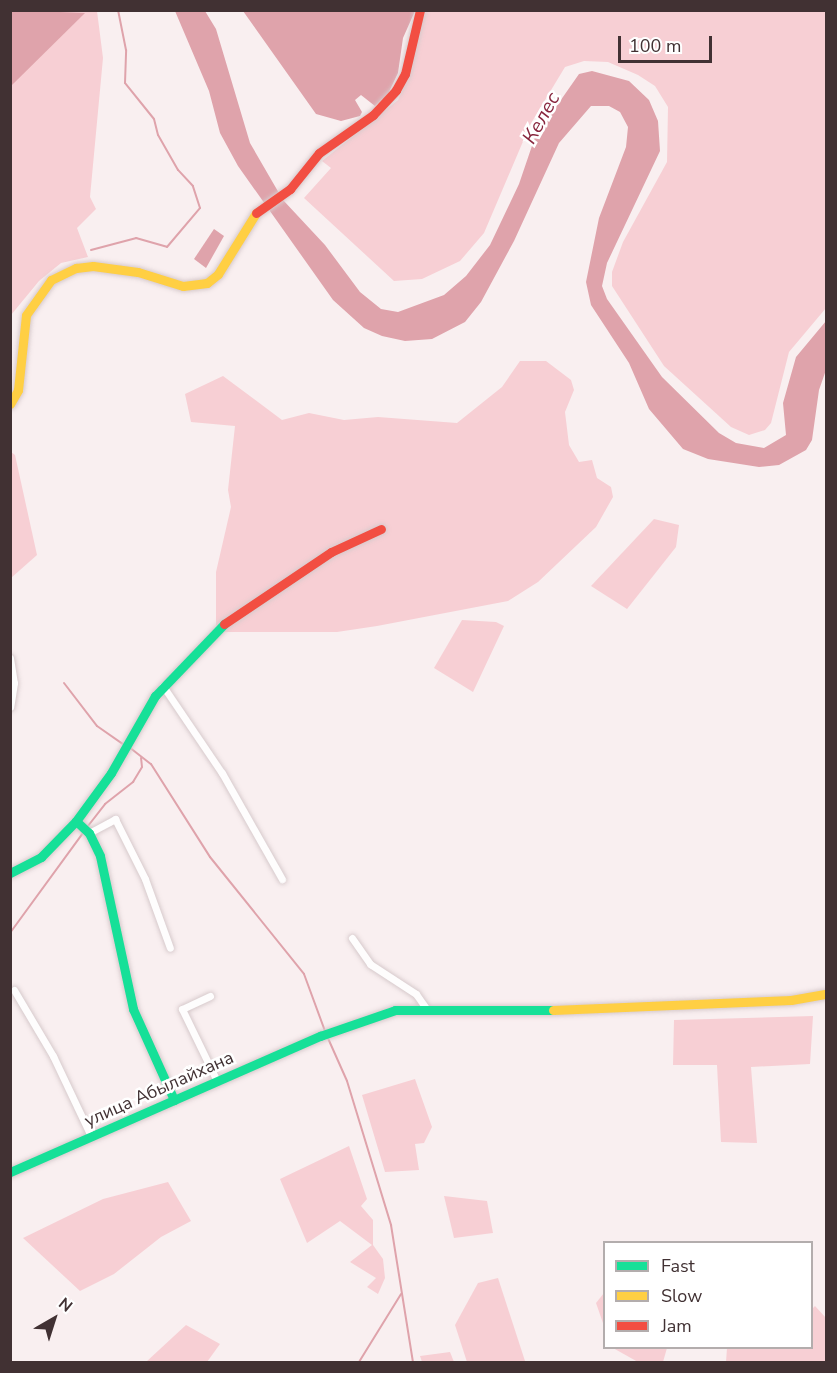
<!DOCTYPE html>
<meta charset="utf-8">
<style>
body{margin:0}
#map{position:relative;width:837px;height:1373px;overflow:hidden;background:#f9eff0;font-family:"Nunito Sans",sans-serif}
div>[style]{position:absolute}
.green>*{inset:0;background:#f7cfd4}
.water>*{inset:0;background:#dfa3ab}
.stream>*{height:2px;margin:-1px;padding:0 1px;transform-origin:1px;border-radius:1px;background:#dfa3ab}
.roads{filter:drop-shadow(0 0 2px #d7cacc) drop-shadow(0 0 2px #d7cacc)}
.street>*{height:7px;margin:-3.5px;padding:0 3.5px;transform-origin:3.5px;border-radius:3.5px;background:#fefdfd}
.fast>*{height:9px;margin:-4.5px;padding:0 4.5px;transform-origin:4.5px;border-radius:4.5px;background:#16e098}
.slow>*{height:9px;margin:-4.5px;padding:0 4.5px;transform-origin:4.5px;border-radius:4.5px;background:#ffcf43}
.jam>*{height:9px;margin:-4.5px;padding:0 4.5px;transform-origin:4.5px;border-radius:4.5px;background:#f24e42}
span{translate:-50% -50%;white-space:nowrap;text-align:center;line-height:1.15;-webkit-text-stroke:5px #fff;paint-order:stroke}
.street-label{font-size:18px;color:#413133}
.water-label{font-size:20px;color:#88263e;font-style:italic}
.frame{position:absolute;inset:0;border:12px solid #413133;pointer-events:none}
.legend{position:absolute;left:603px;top:1241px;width:210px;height:108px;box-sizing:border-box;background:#fff;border:2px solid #b3adad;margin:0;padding:8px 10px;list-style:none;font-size:18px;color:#413133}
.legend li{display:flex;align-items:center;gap:12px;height:30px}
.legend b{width:30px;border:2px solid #b3adad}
.north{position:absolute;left:24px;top:1289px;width:60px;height:60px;-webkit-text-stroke:4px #fff;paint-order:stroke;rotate:39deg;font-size:16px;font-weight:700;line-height:24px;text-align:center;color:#413133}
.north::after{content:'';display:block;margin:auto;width:21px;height:27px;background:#413133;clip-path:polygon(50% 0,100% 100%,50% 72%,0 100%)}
.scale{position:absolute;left:618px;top:36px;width:94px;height:27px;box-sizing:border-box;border:3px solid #413133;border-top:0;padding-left:8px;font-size:18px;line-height:21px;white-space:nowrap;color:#413133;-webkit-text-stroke:4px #fff;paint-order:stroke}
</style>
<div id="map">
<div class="green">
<i style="clip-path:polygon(11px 11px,97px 11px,103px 58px,90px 197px,96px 209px,77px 228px,88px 257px,61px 263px,39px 281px,11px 315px)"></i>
<i style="clip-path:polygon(426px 11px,826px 11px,826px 308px,789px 352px,771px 423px,765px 430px,749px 435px,731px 427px,664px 366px,612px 286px,612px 272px,623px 242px,667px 162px,668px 107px,655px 86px,638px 75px,608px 62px,584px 61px,565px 67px,530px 125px,484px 233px,460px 261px,422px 279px,394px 281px,304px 198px,331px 168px,322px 161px,398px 100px,412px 69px,417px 34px)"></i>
<i style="clip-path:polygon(520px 361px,546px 361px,571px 380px,574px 390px,565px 412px,569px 445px,579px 462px,592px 460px,597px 478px,611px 487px,613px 497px,596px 527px,538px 582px,508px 601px,377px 626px,337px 632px,223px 632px,216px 625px,216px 572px,231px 507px,228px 490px,235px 426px,191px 422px,185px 394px,223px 376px,282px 420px,309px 413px,344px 420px,378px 417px,457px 423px,502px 387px)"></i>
<i style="clip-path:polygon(11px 452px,15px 455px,37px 555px,11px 578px)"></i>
<i style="clip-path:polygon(654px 519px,679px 525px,676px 547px,627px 609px,591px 586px)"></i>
<i style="clip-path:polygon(462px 620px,496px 622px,504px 626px,473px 692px,434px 668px)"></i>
<i style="clip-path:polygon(813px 1016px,810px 1064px,751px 1067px,757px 1143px,721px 1142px,717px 1065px,673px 1065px,674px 1020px)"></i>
<i style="clip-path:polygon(415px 1079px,432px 1127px,424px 1143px,415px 1144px,419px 1170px,385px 1172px,362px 1095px)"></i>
<i style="clip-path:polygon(349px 1146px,367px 1199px,361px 1206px,373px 1220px,373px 1245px,383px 1259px,385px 1278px,378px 1294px,367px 1287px,376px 1278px,350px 1262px,372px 1245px,340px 1221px,307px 1243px,280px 1179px)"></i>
<i style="clip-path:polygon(168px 1182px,191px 1221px,161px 1237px,114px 1274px,80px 1291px,23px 1238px,103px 1199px)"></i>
<i style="clip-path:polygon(444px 1196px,487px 1201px,493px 1233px,454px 1238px)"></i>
<i style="clip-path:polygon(498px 1278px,525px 1361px,467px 1362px,455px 1325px,478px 1283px)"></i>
<i style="clip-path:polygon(604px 1293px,604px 1326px,596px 1303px)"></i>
<i style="clip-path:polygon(815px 1306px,826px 1318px,826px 1362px,726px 1362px,727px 1348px,812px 1348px,812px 1309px)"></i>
<i style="clip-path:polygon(186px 1325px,220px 1344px,207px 1362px,146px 1362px)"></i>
<i style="clip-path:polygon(613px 1348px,667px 1348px,663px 1362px,638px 1362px)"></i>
<i style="clip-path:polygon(450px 1352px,454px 1362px,422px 1362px,420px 1356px)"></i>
</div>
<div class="water">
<i style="clip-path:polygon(11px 10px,85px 13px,11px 86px,10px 11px)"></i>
<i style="clip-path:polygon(175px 11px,205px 11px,216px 29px,250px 143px,283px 200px,325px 245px,360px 292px,381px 309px,398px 312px,444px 295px,466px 276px,490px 245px,519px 184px,535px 137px,579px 74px,592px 71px,629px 81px,649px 100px,658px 121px,660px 151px,607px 263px,602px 286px,607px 299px,662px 377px,719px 433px,736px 443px,764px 448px,786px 435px,783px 403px,796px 357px,826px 321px,826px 370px,819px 390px,812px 440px,806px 450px,779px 465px,759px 467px,708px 459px,683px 449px,649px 409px,629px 363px,591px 305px,586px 282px,599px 218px,626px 147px,628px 127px,620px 112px,609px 106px,591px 106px,559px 143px,514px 241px,481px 302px,465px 322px,432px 339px,405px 341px,382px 336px,364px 328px,333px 300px,238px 166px,220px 133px,209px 91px)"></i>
<i style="clip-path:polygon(243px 11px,415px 11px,403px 38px,398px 73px,388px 94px,375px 106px,361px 95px,355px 100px,362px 112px,360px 116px,341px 121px,316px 114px)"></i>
<i style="clip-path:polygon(214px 229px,224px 236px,206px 268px,194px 259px)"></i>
</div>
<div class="stream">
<i style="left:91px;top:250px;width:47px;rotate:-14.9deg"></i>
<i style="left:136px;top:238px;width:32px;rotate:16deg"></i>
<i style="left:167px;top:247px;width:51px;rotate:-49.8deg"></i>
<i style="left:200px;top:208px;width:23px;rotate:-108deg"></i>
<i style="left:193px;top:186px;width:22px;rotate:-133deg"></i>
<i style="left:178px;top:170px;width:40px;rotate:-119.7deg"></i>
<i style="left:158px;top:135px;width:16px;rotate:-104deg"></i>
<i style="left:154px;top:119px;width:46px;rotate:-128.9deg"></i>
<i style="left:125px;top:83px;width:33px;rotate:-88deg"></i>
<i style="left:126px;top:50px;width:41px;rotate:-101.3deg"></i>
<i style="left:64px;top:683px;width:54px;rotate:52.5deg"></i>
<i style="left:97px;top:726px;width:33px;rotate:35deg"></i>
<i style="left:129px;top:747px;width:28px;rotate:38deg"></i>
<i style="left:151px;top:764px;width:110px;rotate:57.6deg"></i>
<i style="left:210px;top:857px;width:150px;rotate:51.2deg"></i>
<i style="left:304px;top:974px;width:61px;rotate:69.8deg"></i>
<i style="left:88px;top:826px;width:28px;rotate:-52deg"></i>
<i style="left:105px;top:804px;width:36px;rotate:-38deg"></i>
<i style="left:133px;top:782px;width:17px;rotate:-59deg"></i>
<i style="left:142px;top:767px;width:9px;rotate:-96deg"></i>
<i style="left:10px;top:933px;width:124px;rotate:-53.9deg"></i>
<i style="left:327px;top:1036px;width:49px;rotate:66deg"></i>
<i style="left:347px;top:1081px;width:151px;rotate:73deg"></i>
<i style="left:391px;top:1225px;width:139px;rotate:80.9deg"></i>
<i style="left:359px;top:1362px;width:80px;rotate:-58.3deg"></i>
</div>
<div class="roads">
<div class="street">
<i style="left:10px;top:658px;width:25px;rotate:81deg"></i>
<i style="left:14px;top:683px;width:24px;rotate:99deg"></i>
<i style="left:163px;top:686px;width:105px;rotate:55.9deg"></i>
<i style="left:222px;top:773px;width:122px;rotate:60.5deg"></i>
<i style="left:89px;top:833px;width:30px;rotate:-28deg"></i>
<i style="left:115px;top:819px;width:67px;rotate:63.4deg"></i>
<i style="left:145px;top:879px;width:73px;rotate:70.1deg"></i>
<i style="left:352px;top:938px;width:32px;rotate:55deg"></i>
<i style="left:370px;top:964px;width:55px;rotate:33.1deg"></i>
<i style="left:416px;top:994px;width:16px;rotate:55deg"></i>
<i style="left:14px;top:990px;width:77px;rotate:59.4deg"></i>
<i style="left:53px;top:1056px;width:89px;rotate:64.6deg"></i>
<i style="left:210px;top:996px;width:31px;rotate:155deg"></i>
<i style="left:182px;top:1009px;width:80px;rotate:64.1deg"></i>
</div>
<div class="fast">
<i style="left:76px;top:821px;width:18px;rotate:43deg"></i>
<i style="left:89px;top:833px;width:25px;rotate:64deg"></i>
<i style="left:100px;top:856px;width:157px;rotate:77.8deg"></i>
<i style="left:133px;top:1009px;width:100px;rotate:65.7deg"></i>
<i style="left:10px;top:873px;width:35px;rotate:-27deg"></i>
<i style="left:41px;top:857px;width:50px;rotate:-45.8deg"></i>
<i style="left:76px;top:821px;width:59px;rotate:-53.9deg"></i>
<i style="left:111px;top:773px;width:89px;rotate:-60.3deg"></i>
<i style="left:155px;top:696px;width:100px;rotate:-46.2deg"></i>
<i style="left:10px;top:1172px;width:339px;rotate:-23.7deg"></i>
<i style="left:320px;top:1036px;width:79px;rotate:-19.1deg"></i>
<i style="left:395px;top:1010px;width:158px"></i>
</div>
<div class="slow">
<i style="left:10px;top:404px;width:16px;rotate:-60deg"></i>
<i style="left:18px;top:390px;width:75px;rotate:-83.9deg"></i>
<i style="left:26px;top:315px;width:43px;rotate:-54.5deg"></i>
<i style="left:51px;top:280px;width:28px;rotate:-26deg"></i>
<i style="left:76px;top:268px;width:17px;rotate:-7deg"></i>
<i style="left:93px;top:266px;width:45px;rotate:7.6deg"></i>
<i style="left:138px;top:272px;width:47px;rotate:17.3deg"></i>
<i style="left:183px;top:286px;width:24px;rotate:-7deg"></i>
<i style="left:207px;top:283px;width:14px;rotate:-39deg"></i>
<i style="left:218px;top:274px;width:72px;rotate:-58.1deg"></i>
<i style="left:553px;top:1010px;width:238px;rotate:-2.4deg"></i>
<i style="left:791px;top:1000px;width:36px;rotate:-10deg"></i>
</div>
<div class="jam">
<i style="left:256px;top:213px;width:42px;rotate:-35.2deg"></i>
<i style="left:290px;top:189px;width:46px;rotate:-51.1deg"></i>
<i style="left:319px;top:153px;width:66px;rotate:-35.1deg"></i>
<i style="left:373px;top:115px;width:34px;rotate:-47deg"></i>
<i style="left:396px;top:90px;width:18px;rotate:-61deg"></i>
<i style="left:405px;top:74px;width:66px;rotate:-76.8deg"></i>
<i style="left:224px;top:624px;width:129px;rotate:-33.9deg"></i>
<i style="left:331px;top:552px;width:55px;rotate:-24.7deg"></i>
</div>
</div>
<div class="street-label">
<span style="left:159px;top:1089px;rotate:-24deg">улица Абылайхана</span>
</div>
<div class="water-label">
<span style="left:541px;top:118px;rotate:-61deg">Келес</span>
</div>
<div class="frame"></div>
<ul class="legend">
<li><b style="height:8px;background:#16e098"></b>Fast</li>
<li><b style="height:8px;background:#ffcf43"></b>Slow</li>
<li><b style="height:8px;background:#f24e42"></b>Jam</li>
</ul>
<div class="north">N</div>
<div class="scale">100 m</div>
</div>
